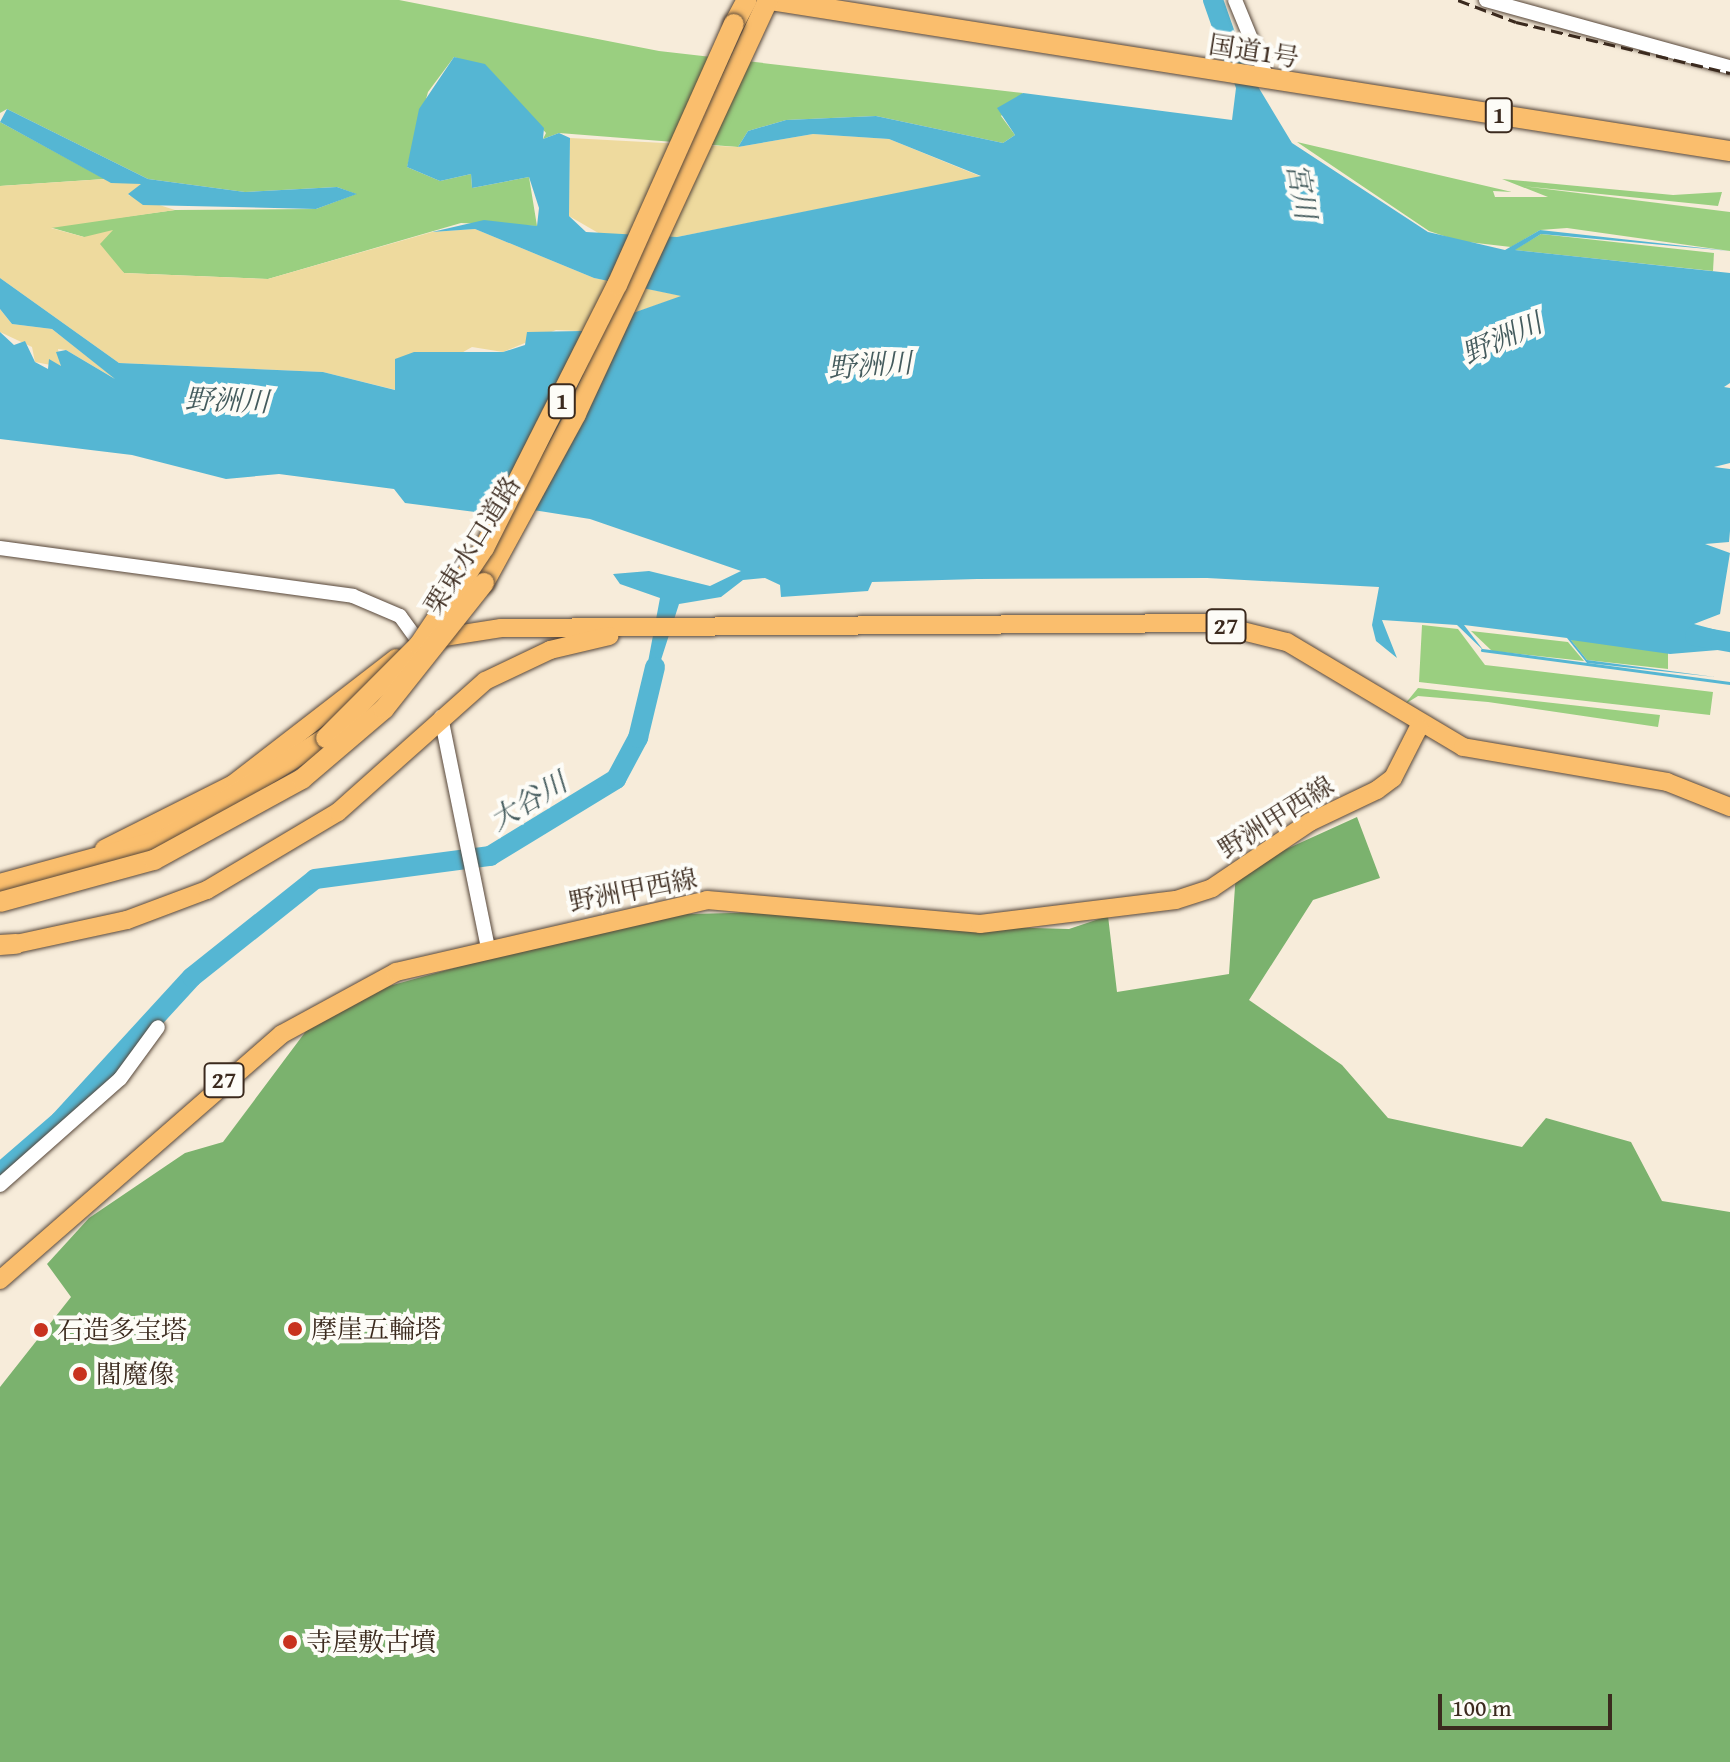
<!DOCTYPE html>
<meta charset="utf-8">
<style>
body{margin:0}
#map{position:relative;width:1730px;height:1762px;overflow:hidden;background:#f7ecda;font-family:"Gentium Book Plus","Noto Serif JP",serif}
div>[style]{position:absolute}
.green>*{inset:0;background:#9acf80}
.forest>*{inset:0;background:#7bb26e}
.sand>*{inset:0;background:#eeda9e}
.water>*{inset:0;background:#55b6d3}
.stream>*{height:3px;margin:-1.5px;padding:0 1.5px;transform-origin:1.5px;border-radius:1.5px;background:#55b6d3}
.river>*{height:20px;margin:-10px;padding:0 10px;transform-origin:10px;border-radius:10px;background:#55b6d3}
.roads{filter:drop-shadow(0 0 2px #57473a) drop-shadow(0 0 2px #57473a)}
.minor>*{height:14px;margin:-7px;padding:0 7px;transform-origin:7px;border-radius:7px;background:#fff}
.major>*{height:18px;margin:-9px;padding:0 9px;transform-origin:9px;border-radius:9px;background:#fabe6d}
.highway>*{height:20px;margin:-10px;padding:0 10px;transform-origin:10px;border-radius:10px;background:#fabe6d}
.rail>*{height:3px;margin-top:-1.5px;transform-origin:0;background:repeating-linear-gradient(90deg,#3b2a1e 0 12px,transparent 0 18px)}
.bridges{filter:drop-shadow(0 0 2px #57473a) drop-shadow(0 0 2px #57473a)}
.highway-bridge>*{height:20px;margin:-10px;padding:0 10px;transform-origin:10px;border-radius:10px;background:#fabe6d}
.dots>*{width:22px;height:22px;translate:-50% -50%;box-sizing:border-box;border:4px solid #fdfcf7;border-radius:50%}
span{translate:-50% -50%;white-space:nowrap;text-align:center;line-height:1.15;-webkit-text-stroke:8px #fdfcf7;paint-order:stroke}
.shield-label span{padding:2px 6px;background:#fdfcf7;border:2px solid;border-radius:6px;-webkit-text-stroke-width:0}
.shield-label{font-size:24px;color:#3b2a1e;font-weight:700}
.street-label{font-size:26px;color:#3b2a1e}
.poi-label{font-size:26px;color:#3b2a1e}
.left{translate:0 -50%;text-align:left}
.water-label{font-size:28px;color:#445b5d;font-style:italic}
.scale{position:absolute;left:1438px;top:1694px;width:174px;height:36px;box-sizing:border-box;border:4px solid #3b2a1e;border-top:0;padding-left:10px;font-size:24px;line-height:28px;white-space:nowrap;color:#3b2a1e;-webkit-text-stroke:6px #fdfcf7;paint-order:stroke}
</style>
<div id="map">
<div class="green">
<i style="clip-path:polygon(0 0,399px 0,659px 51px,1023px 93px,1001px 116px,1015px 135px,1003px 143px,876px 116px,786px 120px,748px 131px,738px 147px,559px 133px,543px 139px,546px 133px,489px 69px,454px 57px,428px 92px,407px 167px,440px 181px,471px 174px,472px 188px,529px 177px,537px 226px,461px 223px,268px 279px,124px 273px,84px 237px,49px 227px,175px 210px,316px 209px,356px 194px,337px 187px,245px 192px,148px 179px,7px 109px,0 113px)"></i>
<i style="clip-path:polygon(0 122px,105px 179px,0 186px)"></i>
<i style="clip-path:polygon(1297px 142px,1512px 192px,1493px 191px,1495px 197px,1548px 197px,1502px 179px,1673px 195px,1722px 192px,1718px 206px,1522px 186px,1730px 212px,1730px 251px,1567px 228px,1540px 230px,1511px 247px,1459px 241px,1429px 231px)"></i>
<i style="clip-path:polygon(1541px 234px,1714px 253px,1713px 271px,1514px 250px)"></i>
<i style="clip-path:polygon(1422px 625px,1458px 629px,1485px 665px,1713px 692px,1710px 715px,1419px 682px)"></i>
<i style="clip-path:polygon(1471px 631px,1568px 642px,1584px 661px,1492px 651px)"></i>
<i style="clip-path:polygon(1570px 639px,1668px 652px,1668px 669px,1587px 660px)"></i>
<i style="clip-path:polygon(1418px 688px,1660px 715px,1658px 727px,1488px 702px,1418px 696px,1405px 704px)"></i>
</div>
<div class="forest">
<i style="clip-path:polygon(1357px 817px,1380px 878px,1313px 900px,1249px 1000px,1342px 1065px,1388px 1118px,1522px 1147px,1546px 1118px,1631px 1142px,1662px 1201px,1730px 1212px,1730px 1762px,0 1762px,0 1387px,71px 1297px,47px 1264px,89px 1218px,185px 1153px,223px 1142px,312px 1023px,353px 996px,646px 915px,818px 911px,923px 925px,1069px 929px,1108px 916px,1117px 992px,1229px 974px,1236px 872px)"></i>
</div>
<div class="sand">
<i style="clip-path:polygon(813px 134px,889px 139px,982px 177px,677px 237px,607px 238px,569px 216px,570px 138px,738px 147px)"></i>
<i style="clip-path:polygon(105px 179px,142px 184px,128px 195px,175px 210px,51px 228px,84px 237px,113px 230px,100px 244px,124px 273px,268px 279px,432px 232px,475px 229px,594px 278px,683px 296px,581px 331px,556px 330px,503px 352px,472px 347px,396px 390px,323px 372px,119px 363px,0 278px,0 186px)"></i>
<i style="clip-path:polygon(0 309px,12px 324px,52px 329px,117px 380px,66px 350px,58px 349px,61px 367px,35px 362px,32px 347px,0 332px)"></i>
</div>
<div class="water">
<i style="clip-path:polygon(1227px 35px,1292px 143px,1428px 232px,1505px 250px,1540px 230px,1730px 251px,1541px 234px,1515px 250px,1730px 273px,1730px 383px,1724px 387px,1730px 388px,1730px 463px,1714px 467px,1730px 469px,1730px 531px,1729px 542px,1705px 544px,1730px 553px,1720px 614px,1694px 624px,1720px 631px,1718px 650px,1670px 654px,1571px 640px,1587px 660px,1715px 677px,1587px 663px,1567px 638px,1464px 625px,1484px 651px,1457px 625px,1382px 620px,1397px 658px,1376px 641px,1372px 625px,1379px 587px,1207px 578px,977px 579px,872px 582px,868px 591px,781px 597px,780px 585px,765px 578px,743px 580px,721px 597px,679px 604px,651px 691px,645px 678px,660px 598px,620px 584px,613px 574px,649px 571px,710px 586px,741px 571px,590px 519px,489px 503px,483px 513px,405px 503px,394px 489px,279px 474px,226px 479px,132px 455px,0 439px,0 332px,14px 345px,25px 341px,35px 362px,48px 369px,49px 359px,61px 366px,56px 352px,66px 350px,115px 379px,52px 329px,12px 324px,0 309px,0 278px,119px 363px,323px 372px,395px 390px,395px 359px,414px 352px,503px 352px,525px 345px,527px 332px,582px 331px,681px 296px,594px 278px,475px 229px,432px 232px,484px 220px,537px 226px,539px 208px,529px 177px,472px 188px,471px 174px,440px 181px,407px 167px,419px 109px,454px 57px,485px 64px,544px 128px,543px 139px,559px 133px,570px 138px,569px 216px,586px 232px,677px 237px,981px 176px,889px 139px,813px 134px,738px 147px,748px 131px,786px 120px,876px 116px,1003px 143px,1015px 135px,997px 108px,1023px 93px,1232px 120px,1236px 88px,1224px 55px,1212px 53px,1216px 38px)"></i>
<i style="clip-path:polygon(7px 109px,148px 179px,245px 192px,337px 187px,357px 194px,316px 209px,143px 205px,128px 194px,141px 184px,111px 183px,0 122px)"></i>
</div>
<div class="stream">
<i style="left:1482px;top:650px;width:250px;rotate:7.6deg"></i>
</div>
<div class="river">
<i style="left:1213px;top:0;width:64px;rotate:70.7deg"></i>
<i style="left:1695px;top:636px;width:36px;rotate:10deg"></i>
<i style="left:0;top:1173px;width:79px;rotate:-40.9deg"></i>
<i style="left:60px;top:1121px;width:195px;rotate:-47.5deg"></i>
<i style="left:192px;top:977px;width:157px;rotate:-38.5deg"></i>
<i style="left:315px;top:879px;width:177px;rotate:-7.5deg"></i>
<i style="left:490px;top:856px;width:148px;rotate:-31.4deg"></i>
<i style="left:616px;top:779px;width:47px;rotate:-61.8deg"></i>
<i style="left:638px;top:738px;width:73px;rotate:-76.5deg"></i>
</div>
<div class="roads">
<div class="minor">
<i style="left:1235px;top:0;width:87px;rotate:67.6deg"></i>
<i style="left:1486px;top:0;width:253px;rotate:15.4deg"></i>
<i style="left:0;top:548px;width:356px;rotate:7.7deg"></i>
<i style="left:353px;top:596px;width:51px;rotate:23.1deg"></i>
<i style="left:400px;top:616px;width:31px;rotate:54deg"></i>
<i style="left:441px;top:717px;width:237px;rotate:78.5deg"></i>
<i style="left:0;top:1185px;width:160px;rotate:-41.5deg"></i>
<i style="left:120px;top:1079px;width:64px;rotate:-53.8deg"></i>
</div>
<div class="major">
<i style="left:431px;top:639px;width:71px;rotate:-8.9deg"></i>
<i style="left:501px;top:628px;width:709px;rotate:-0.4deg"></i>
<i style="left:1210px;top:623px;width:79px;rotate:13.9deg"></i>
<i style="left:1287px;top:642px;width:205px;rotate:30.8deg"></i>
<i style="left:1463px;top:747px;width:207px;rotate:9.7deg"></i>
<i style="left:1667px;top:782px;width:68px;rotate:21.6deg"></i>
<i style="left:104px;top:849px;width:144px;rotate:-26.7deg"></i>
<i style="left:233px;top:784px;width:206px;rotate:-37.7deg"></i>
<i style="left:16px;top:944px;width:114px;rotate:-12.2deg"></i>
<i style="left:127px;top:920px;width:85px;rotate:-20.6deg"></i>
<i style="left:207px;top:890px;width:152px;rotate:-30.8deg"></i>
<i style="left:338px;top:812px;width:197px;rotate:-41.7deg"></i>
<i style="left:485px;top:681px;width:72px;rotate:-25.5deg"></i>
<i style="left:550px;top:650px;width:61px;rotate:-13.3deg"></i>
<i style="left:0;top:1280px;width:374px;rotate:-41.1deg"></i>
<i style="left:282px;top:1034px;width:130px;rotate:-28.5deg"></i>
<i style="left:396px;top:972px;width:319px;rotate:-13deg"></i>
<i style="left:707px;top:900px;width:274px;rotate:5deg"></i>
<i style="left:980px;top:924px;width:197px;rotate:-7deg"></i>
<i style="left:1176px;top:900px;width:38px;rotate:-18deg"></i>
<i style="left:1212px;top:888px;width:118px;rotate:-34deg"></i>
<i style="left:1310px;top:822px;width:74px;rotate:-25.5deg"></i>
<i style="left:1377px;top:790px;width:20px;rotate:-37deg"></i>
<i style="left:1393px;top:778px;width:57px;rotate:-63deg"></i>
</div>
<div class="highway">
<i style="left:771px;top:0;width:971px;rotate:8.95deg"></i>
<i style="left:734px;top:24px;width:27px;rotate:-62deg"></i>
<i style="left:484px;top:583px;width:192px;rotate:-61.4deg"></i>
<i style="left:576px;top:414px;width:456px;rotate:-65.1deg"></i>
<i style="left:0;top:884px;width:171px;rotate:-15.3deg"></i>
<i style="left:165px;top:839px;width:190px;rotate:-32.1deg"></i>
<i style="left:0;top:945px;width:16px;rotate:-4deg"></i>
</div>
</div>
<div class="rail">
<i style="left:1458px;top:0;width:62px;rotate:20.8deg"></i>
<i style="left:1516px;top:22px;width:220px;rotate:13.4deg"></i>
</div>
<div class="bridges">
<div class="highway-bridge">
<i style="left:326px;top:738px;width:132px;rotate:-45deg"></i>
<i style="left:419px;top:645px;width:117px;rotate:-56.2deg"></i>
<i style="left:484px;top:548px;width:295px;rotate:-63.2deg"></i>
<i style="left:617px;top:285px;width:286px;rotate:-65.9deg"></i>
<i style="left:0;top:902px;width:160px;rotate:-15.3deg"></i>
<i style="left:154px;top:860px;width:169px;rotate:-28.7deg"></i>
<i style="left:302px;top:779px;width:108px;rotate:-40.5deg"></i>
<i style="left:384px;top:709px;width:161px;rotate:-51.6deg"></i>
</div>
</div>
<div class="dots">
<i style="left:295px;top:1329px;background:#c8321e"></i>
<i style="left:41px;top:1330px;background:#c8321e"></i>
<i style="left:80px;top:1374px;background:#c8321e"></i>
<i style="left:290px;top:1642px;background:#c8321e"></i>
</div>
<div class="shield-label">
<span style="left:1499px;top:115px">1</span>
<span style="left:562px;top:401px">1</span>
<span style="left:1226px;top:626px">27</span>
<span style="left:224px;top:1080px">27</span>
</div>
<div class="street-label">
<span style="left:1254px;top:51px;rotate:9deg">国道1号</span>
<span style="left:472px;top:545px;rotate:-58deg">栗東水口道路</span>
<span style="left:1276px;top:817px;rotate:-32deg">野洲甲西線</span>
<span style="left:633px;top:890px;rotate:-11deg">野洲甲西線</span>
</div>
<div class="poi-label">
<span class="left" style="left:311px;top:1329px">摩崖五輪塔</span>
<span class="left" style="left:57px;top:1330px">石造多宝塔</span>
<span class="left" style="left:96px;top:1374px">閻魔像</span>
<span class="left" style="left:306px;top:1642px">寺屋敷古墳</span>
</div>
<div class="water-label">
<span style="left:1302px;top:191px;rotate:80deg">宮川</span>
<span style="left:1502px;top:338px;rotate:-24deg">野洲川</span>
<span style="left:870px;top:365px;rotate:-4deg">野洲川</span>
<span style="left:227px;top:400px;rotate:2deg">野洲川</span>
<span style="left:528px;top:801px;rotate:-31deg">大谷川</span>
</div>
<div class="scale">100 m</div>
</div>
